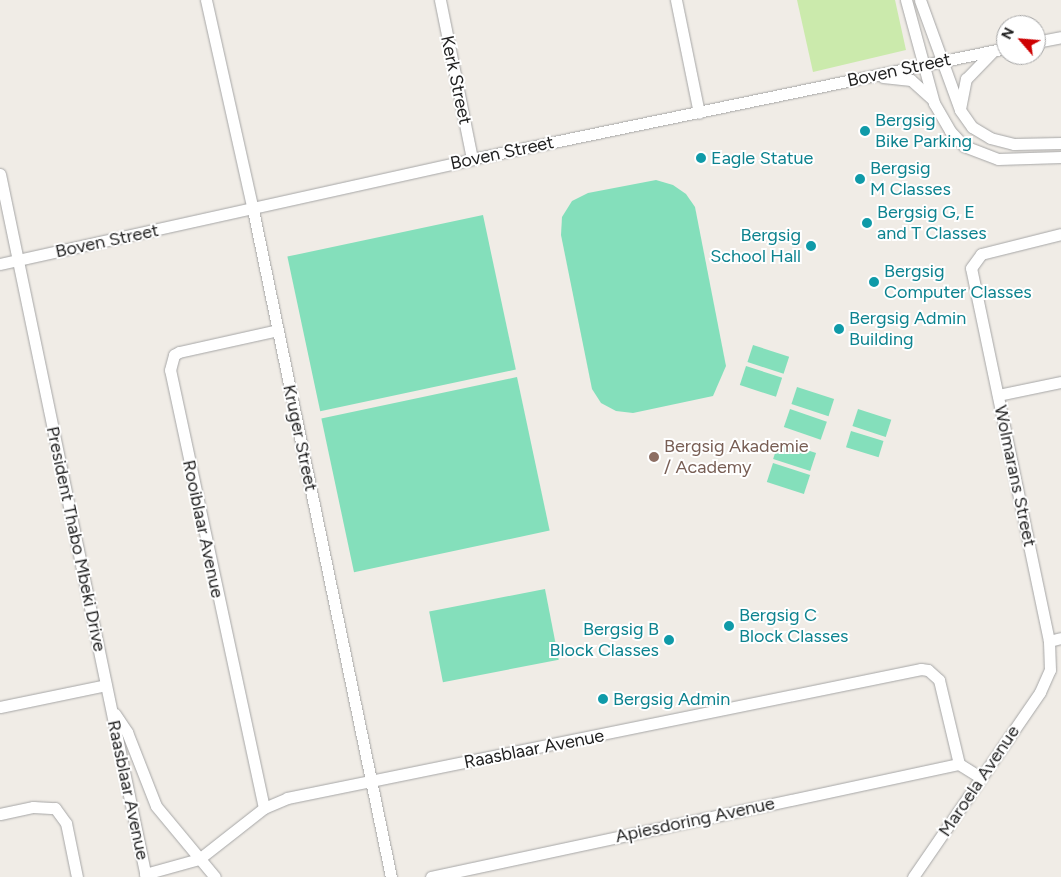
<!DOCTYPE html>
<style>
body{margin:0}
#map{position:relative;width:1061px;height:877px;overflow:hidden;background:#f0ece6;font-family:Figtree,sans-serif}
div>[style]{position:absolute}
.grass>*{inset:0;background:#cbeaac}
.pitch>*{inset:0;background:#84dfbb;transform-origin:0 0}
.roads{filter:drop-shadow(0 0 1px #a6a6a6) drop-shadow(0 0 1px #a6a6a6)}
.minor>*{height:11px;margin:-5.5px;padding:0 5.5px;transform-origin:5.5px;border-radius:5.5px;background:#fff}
.dots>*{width:14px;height:14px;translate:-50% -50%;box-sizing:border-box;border:2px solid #fff;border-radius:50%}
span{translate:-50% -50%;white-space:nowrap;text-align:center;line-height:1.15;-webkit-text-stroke:4px #fff;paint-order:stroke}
.street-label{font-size:18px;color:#1f1f1f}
.culture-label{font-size:18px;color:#0d838f}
.left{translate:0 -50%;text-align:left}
.right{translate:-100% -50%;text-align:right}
.education-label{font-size:18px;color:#785e54}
.north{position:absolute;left:996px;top:15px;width:50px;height:50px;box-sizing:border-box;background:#fff;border:1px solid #a5a5a5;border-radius:50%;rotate:297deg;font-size:14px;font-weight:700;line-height:20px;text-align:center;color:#1f1f1f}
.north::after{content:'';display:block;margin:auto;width:18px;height:22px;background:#ce0102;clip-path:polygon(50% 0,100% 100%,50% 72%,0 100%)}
</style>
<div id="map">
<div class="grass">
<i style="clip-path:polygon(797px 0,895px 0,906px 50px,813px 72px)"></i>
</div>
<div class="pitch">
<i style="clip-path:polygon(656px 180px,673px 185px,686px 194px,695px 207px,726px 366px,713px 396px,633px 413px,616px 411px,601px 403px,592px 389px,561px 235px,562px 217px,572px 201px,588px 193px)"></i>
<i style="left:483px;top:215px;width:158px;height:200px;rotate:78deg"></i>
<i style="left:753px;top:345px;width:38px;height:18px;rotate:18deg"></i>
<i style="left:746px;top:366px;width:38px;height:20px;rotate:18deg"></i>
<i style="left:517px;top:377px;width:157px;height:200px;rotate:78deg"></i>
<i style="left:797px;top:387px;width:39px;height:18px;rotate:18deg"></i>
<i style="left:790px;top:409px;width:39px;height:19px;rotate:19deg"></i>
<i style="left:858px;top:409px;width:35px;height:18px;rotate:18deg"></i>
<i style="left:851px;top:431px;width:34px;height:17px;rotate:17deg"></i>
<i style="left:779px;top:441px;width:39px;height:19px;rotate:18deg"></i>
<i style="left:773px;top:463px;width:39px;height:20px;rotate:18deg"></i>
<i style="left:545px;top:589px;width:72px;height:118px;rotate:79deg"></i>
</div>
<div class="roads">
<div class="minor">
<i style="left:206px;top:0;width:215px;rotate:77.4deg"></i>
<i style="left:253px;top:210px;width:681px;rotate:78.31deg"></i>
<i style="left:440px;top:0;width:162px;rotate:78.6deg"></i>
<i style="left:676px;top:0;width:115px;rotate:78.5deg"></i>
<i style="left:906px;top:0;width:107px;rotate:74.8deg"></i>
<i style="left:934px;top:103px;width:32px;rotate:60deg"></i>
<i style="left:950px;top:131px;width:21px;rotate:47deg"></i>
<i style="left:964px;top:146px;width:36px;rotate:21deg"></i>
<i style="left:998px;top:159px;width:63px;rotate:-1.8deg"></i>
<i style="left:920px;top:0;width:117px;rotate:70deg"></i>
<i style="left:960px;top:110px;width:21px;rotate:55deg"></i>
<i style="left:972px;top:127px;width:21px;rotate:31deg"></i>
<i style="left:990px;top:138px;width:25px;rotate:14deg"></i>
<i style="left:1014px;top:144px;width:47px;rotate:-1.2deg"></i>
<i style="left:1036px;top:42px;width:25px;rotate:-11deg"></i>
<i style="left:883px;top:77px;width:28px;rotate:6deg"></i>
<i style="left:911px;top:80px;width:28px;rotate:42deg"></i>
<i style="left:960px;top:109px;width:31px;rotate:-79deg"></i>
<i style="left:966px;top:79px;width:39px;rotate:-46deg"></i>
<i style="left:0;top:174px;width:718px;rotate:78.27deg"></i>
<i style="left:0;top:264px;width:484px;rotate:-12.5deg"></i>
<i style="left:472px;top:159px;width:545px;rotate:-11.74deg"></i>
<i style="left:998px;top:395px;width:64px;rotate:-11.7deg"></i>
<i style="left:1049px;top:641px;width:12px;rotate:-14deg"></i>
<i style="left:0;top:707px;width:108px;rotate:-11.7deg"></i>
<i style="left:115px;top:714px;width:22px;rotate:56deg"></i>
<i style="left:127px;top:732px;width:79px;rotate:68.6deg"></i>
<i style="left:156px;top:806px;width:92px;rotate:50.3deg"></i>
<i style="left:264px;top:808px;width:448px;rotate:-102.1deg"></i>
<i style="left:170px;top:370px;width:16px;rotate:-75deg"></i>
<i style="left:174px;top:355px;width:6px;rotate:-31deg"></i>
<i style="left:179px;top:352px;width:101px;rotate:-12.5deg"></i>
<i style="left:0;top:814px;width:34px;rotate:-12deg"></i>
<i style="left:33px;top:807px;width:22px;rotate:3deg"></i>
<i style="left:55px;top:808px;width:19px;rotate:54deg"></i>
<i style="left:66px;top:823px;width:55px;rotate:78.5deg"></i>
<i style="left:145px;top:874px;width:56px;rotate:-15.5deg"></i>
<i style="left:199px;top:859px;width:83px;rotate:-38.1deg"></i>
<i style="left:264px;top:808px;width:25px;rotate:-23deg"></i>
<i style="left:287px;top:798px;width:647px;rotate:-11.5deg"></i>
<i style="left:921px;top:669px;width:7px;rotate:8deg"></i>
<i style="left:928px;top:670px;width:15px;rotate:42deg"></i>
<i style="left:939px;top:680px;width:86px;rotate:76.6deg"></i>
<i style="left:959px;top:764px;width:26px;rotate:32deg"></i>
<i style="left:431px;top:877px;width:540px;rotate:-12.08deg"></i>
<i style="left:913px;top:877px;width:224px;rotate:-55.5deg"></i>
<i style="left:1040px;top:692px;width:24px;rotate:-66deg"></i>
<i style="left:1050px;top:670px;width:29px;rotate:-92deg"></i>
<i style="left:1049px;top:641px;width:381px;rotate:-101.8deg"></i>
<i style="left:971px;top:268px;width:17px;rotate:-54deg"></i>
<i style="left:981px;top:254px;width:82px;rotate:-14deg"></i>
</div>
</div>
<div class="dots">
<i style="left:865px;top:131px;background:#0f9aa8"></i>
<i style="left:701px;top:158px;background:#0f9aa8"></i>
<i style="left:860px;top:179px;background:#0f9aa8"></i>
<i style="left:867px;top:223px;background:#0f9aa8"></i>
<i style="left:811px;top:246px;background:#0f9aa8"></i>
<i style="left:874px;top:282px;background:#0f9aa8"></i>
<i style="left:839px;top:329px;background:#0f9aa8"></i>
<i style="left:654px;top:457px;background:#8d6e63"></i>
<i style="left:729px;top:626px;background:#0f9aa8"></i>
<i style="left:669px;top:640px;background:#0f9aa8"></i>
<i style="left:603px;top:699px;background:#0f9aa8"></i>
</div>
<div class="street-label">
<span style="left:899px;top:70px;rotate:-12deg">Boven Street</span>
<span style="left:456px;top:80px;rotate:78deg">Kerk Street</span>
<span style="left:502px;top:153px;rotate:-12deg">Boven Street</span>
<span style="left:107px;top:241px;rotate:-12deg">Boven Street</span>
<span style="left:300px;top:438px;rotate:78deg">Kruger Street</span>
<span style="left:1015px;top:476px;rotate:78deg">Wolmarans Street</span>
<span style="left:203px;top:529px;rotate:78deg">Rooiblaar Avenue</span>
<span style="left:76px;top:539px;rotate:78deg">President Thabo Mbeki Drive</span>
<span style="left:534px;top:749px;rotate:-11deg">Raasblaar Avenue</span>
<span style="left:979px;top:781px;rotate:-56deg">Maroela Avenue</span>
<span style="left:128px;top:790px;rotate:78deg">Raasblaar Avenue</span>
<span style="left:695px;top:820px;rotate:-12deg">Apiesdoring Avenue</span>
</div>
<div class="culture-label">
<span class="left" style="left:875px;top:131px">Bergsig<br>Bike Parking</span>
<span class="left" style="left:711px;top:158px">Eagle Statue</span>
<span class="left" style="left:870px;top:179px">Bergsig<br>M Classes</span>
<span class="left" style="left:877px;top:223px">Bergsig G, E<br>and T Classes</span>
<span class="right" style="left:801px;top:246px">Bergsig<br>School Hall</span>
<span class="left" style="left:884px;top:282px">Bergsig<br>Computer Classes</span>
<span class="left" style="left:849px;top:329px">Bergsig Admin<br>Building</span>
<span class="left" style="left:739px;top:626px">Bergsig C<br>Block Classes</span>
<span class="right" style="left:659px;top:640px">Bergsig B<br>Block Classes</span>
<span class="left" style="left:613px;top:699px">Bergsig Admin</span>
</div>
<div class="education-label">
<span class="left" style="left:664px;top:457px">Bergsig Akademie<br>/ Academy</span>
</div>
<div class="north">N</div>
</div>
